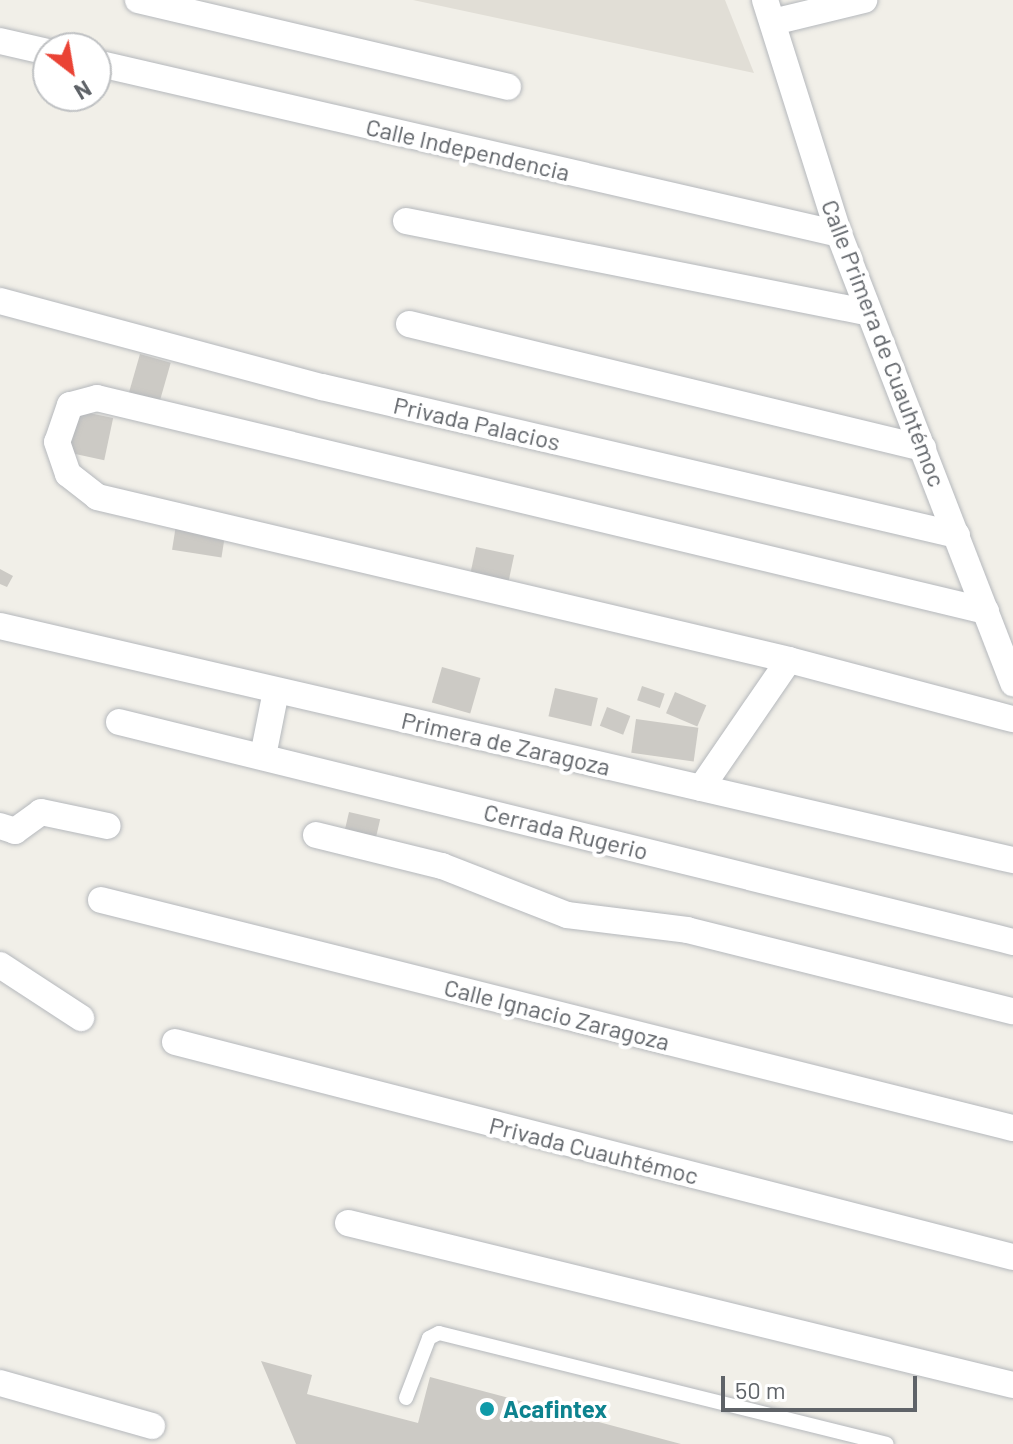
<!DOCTYPE html>
<meta charset="utf-8">
<style>
body{margin:0}
#map{position:relative;width:1013px;height:1444px;overflow:hidden;background:#f1efe8;font-family:Barlow,sans-serif}
div>[style]{position:absolute}
.education>*{inset:0;background:#e1ded6}
.building>*{inset:0;background:#cccac5;transform-origin:0 0}
.roads{filter:drop-shadow(0 0 2px #b5b8bc) drop-shadow(0 0 2px #b5b8bc)}
.lane>*{height:14px;margin:-7px;padding:0 7px;transform-origin:7px;border-radius:7px;background:#fff}
.street>*{height:26px;margin:-13px;padding:0 13px;transform-origin:13px;border-radius:13px;background:#fff}
.dots>*{width:22px;height:22px;translate:-50% -50%;box-sizing:border-box;border:4px solid #fff;border-radius:50%}
span{translate:-50% -50%;white-space:nowrap;text-align:center;line-height:1.15;-webkit-text-stroke:8px #fff;paint-order:stroke}
.street-label{font-size:24px;color:#5f6368}
.culture-label{font-size:24px;color:#0d838f;font-weight:700}
.left{translate:0 -50%;text-align:left}
.north{position:absolute;left:32px;top:32px;width:80px;height:80px;box-sizing:border-box;background:#fff;border:2px solid #bfc1c3;border-radius:50%;rotate:149deg;font-size:22px;font-weight:700;line-height:32px;text-align:center;color:#5f6368}
.north::after{content:'';display:block;margin:auto;width:28px;height:36px;background:#ea4335;clip-path:polygon(50% 0,100% 100%,50% 72%,0 100%)}
.scale{position:absolute;left:721px;top:1376px;width:196px;height:36px;box-sizing:border-box;border:4px solid #5f6368;border-top:0;padding-left:10px;font-size:24px;line-height:28px;white-space:nowrap;color:#5f6368;-webkit-text-stroke:6px #fff;paint-order:stroke}
</style>
<div id="map">
<div class="education">
<i style="clip-path:polygon(413px 0,725px 0,754px 73px)"></i>
</div>
<div class="building">
<i style="left:140px;top:354px;width:32px;height:41px;rotate:16deg"></i>
<i style="left:75px;top:410px;width:39px;height:43px;rotate:12deg"></i>
<i style="left:176px;top:525px;width:50px;height:25px;rotate:9deg"></i>
<i style="left:476px;top:547px;width:39px;height:32px;rotate:12deg"></i>
<i style="clip-path:polygon(0 569px,13px 576px,7px 587px,0 584px)"></i>
<i style="left:442px;top:667px;width:40px;height:37px;rotate:16deg"></i>
<i style="left:642px;top:686px;width:24px;height:15px;rotate:19deg"></i>
<i style="left:555px;top:688px;width:44px;height:29px;rotate:13deg"></i>
<i style="left:675px;top:692px;width:34px;height:23px;rotate:23deg"></i>
<i style="left:607px;top:707px;width:25px;height:20px;rotate:21deg"></i>
<i style="left:636px;top:719px;width:63px;height:34px;rotate:8deg"></i>
<i style="left:349px;top:812px;width:32px;height:25px;rotate:13deg"></i>
<i style="clip-path:polygon(261px 1361px,312px 1375px,307px 1394px,418px 1423px,430px 1377px,681px 1444px,296px 1444px)"></i>
</div>
<div class="roads">
<div class="lane">
<i style="left:406px;top:1398px;width:64px;rotate:-69deg"></i>
<i style="left:429px;top:1338px;width:11px;rotate:-27deg"></i>
<i style="left:439px;top:1333px;width:461px;rotate:13.9deg"></i>
</div>
<div class="street">
<i style="left:138px;top:0;width:380px;rotate:13.2deg"></i>
<i style="left:765px;top:0;width:245px;rotate:72.5deg"></i>
<i style="left:839px;top:234px;width:482px;rotate:68.8deg"></i>
<i style="left:773px;top:22px;width:94px;rotate:-13.6deg"></i>
<i style="left:0;top:41px;width:49px;rotate:12.9deg"></i>
<i style="left:96px;top:63px;width:762px;rotate:12.96deg"></i>
<i style="left:406px;top:221px;width:472px;rotate:11.2deg"></i>
<i style="left:0;top:301px;width:333px;rotate:15deg"></i>
<i style="left:322px;top:387px;width:652px;rotate:13.12deg"></i>
<i style="left:409px;top:324px;width:529px;rotate:13.56deg"></i>
<i style="left:986px;top:611px;width:914px;rotate:-166.53deg"></i>
<i style="left:97px;top:398px;width:28px;rotate:165deg"></i>
<i style="left:70px;top:405px;width:39px;rotate:109deg"></i>
<i style="left:57px;top:442px;width:34px;rotate:71deg"></i>
<i style="left:68px;top:474px;width:37px;rotate:38deg"></i>
<i style="left:97px;top:497px;width:711px;rotate:13.25deg"></i>
<i style="left:789px;top:660px;width:232px;rotate:14.8deg"></i>
<i style="left:0;top:626px;width:1040px;rotate:13.01deg"></i>
<i style="left:119px;top:722px;width:921px;rotate:13.82deg"></i>
<i style="left:263px;top:756px;width:66px;rotate:-78.7deg"></i>
<i style="left:701px;top:788px;width:155px;rotate:-55.5deg"></i>
<i style="left:0;top:826px;width:16px;rotate:18deg"></i>
<i style="left:15px;top:831px;width:32px;rotate:-36deg"></i>
<i style="left:41px;top:812px;width:68px;rotate:11.8deg"></i>
<i style="left:316px;top:835px;width:130px;rotate:13.8deg"></i>
<i style="left:442px;top:866px;width:134px;rotate:21.4deg"></i>
<i style="left:567px;top:915px;width:121px;rotate:7.1deg"></i>
<i style="left:687px;top:930px;width:336px;rotate:14deg"></i>
<i style="left:101px;top:900px;width:940px;rotate:14.04deg"></i>
<i style="left:0;top:965px;width:97px;rotate:33.2deg"></i>
<i style="left:175px;top:1042px;width:865px;rotate:14.39deg"></i>
<i style="left:348px;top:1223px;width:684px;rotate:13.69deg"></i>
<i style="left:0;top:1383px;width:158px;rotate:15.8deg"></i>
</div>
</div>
<div class="dots">
<i style="left:487px;top:1409px;background:#0f9aa8"></i>
</div>
<div class="street-label">
<span style="left:468px;top:149px;rotate:13deg">Calle Independencia</span>
<span style="left:884px;top:343px;rotate:69deg">Calle Primera de Cuauhtémoc</span>
<span style="left:477px;top:423px;rotate:13deg">Privada Palacios</span>
<span style="left:506px;top:743px;rotate:13deg">Primera de Zaragoza</span>
<span style="left:566px;top:831px;rotate:14deg">Cerrada Rugerio</span>
<span style="left:557px;top:1014px;rotate:14deg">Calle Ignacio Zaragoza</span>
<span style="left:594px;top:1150px;rotate:14deg">Privada Cuauhtémoc</span>
</div>
<div class="culture-label">
<span class="left" style="left:503px;top:1409px">Acafintex</span>
</div>
<div class="north">N</div>
<div class="scale">50 m</div>
</div>
